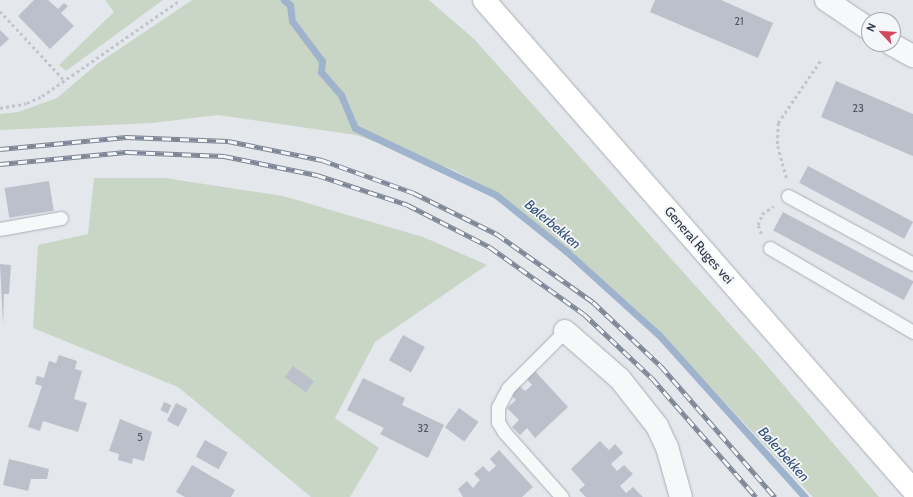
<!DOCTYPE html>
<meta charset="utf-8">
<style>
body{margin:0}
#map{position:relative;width:913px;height:497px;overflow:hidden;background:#e4e7ec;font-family:Cabin,sans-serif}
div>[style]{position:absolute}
.green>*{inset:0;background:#c9d6c5}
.stream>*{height:7px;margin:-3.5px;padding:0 3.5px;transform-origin:3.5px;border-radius:3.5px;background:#9fb4cc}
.building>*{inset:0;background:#bbc0ca;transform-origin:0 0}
.path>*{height:2.5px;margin-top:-1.25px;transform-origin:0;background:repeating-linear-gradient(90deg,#c2c5cb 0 3px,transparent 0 6px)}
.roads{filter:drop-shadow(0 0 1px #a9aeb7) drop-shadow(0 0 1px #a9aeb7)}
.lane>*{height:13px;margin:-6.5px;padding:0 6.5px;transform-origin:6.5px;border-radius:6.5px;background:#f7f8fa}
.street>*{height:22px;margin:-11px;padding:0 11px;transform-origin:11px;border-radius:11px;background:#f7f8fa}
.secondary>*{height:22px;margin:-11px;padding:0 11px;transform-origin:11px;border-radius:11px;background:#fff}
.rail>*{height:4.5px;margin-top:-2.25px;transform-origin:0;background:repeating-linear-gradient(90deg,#f4f6f9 0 9px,#7d8696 0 18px);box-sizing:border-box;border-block:1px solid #7d8696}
span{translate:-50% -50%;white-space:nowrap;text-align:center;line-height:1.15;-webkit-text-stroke:3.5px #f4f6f9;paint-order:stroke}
.number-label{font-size:11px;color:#4f5766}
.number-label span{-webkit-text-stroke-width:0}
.street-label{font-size:13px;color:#2b3445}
.water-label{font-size:14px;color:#34527a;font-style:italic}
.north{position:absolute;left:861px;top:12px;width:40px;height:40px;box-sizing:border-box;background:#f4f6f9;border:1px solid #a4a8b1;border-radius:50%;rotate:295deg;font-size:11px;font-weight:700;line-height:16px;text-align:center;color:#2b3445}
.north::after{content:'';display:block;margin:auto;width:14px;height:18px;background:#d1495b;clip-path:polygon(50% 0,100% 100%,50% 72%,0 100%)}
</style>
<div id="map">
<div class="green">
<i style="clip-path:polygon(105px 0,163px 0,66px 71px,59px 65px,114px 12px)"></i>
<i style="clip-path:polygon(192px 0,429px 0,474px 39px,763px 361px,879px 497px,813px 497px,651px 323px,573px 253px,499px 194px,454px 170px,356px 135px,218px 115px,152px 123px,0 130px,0 114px,18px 112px,57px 98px,97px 64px)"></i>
<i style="clip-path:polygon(94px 178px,165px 178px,283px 196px,423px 237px,487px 265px,375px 342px,335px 418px,379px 448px,350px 497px,311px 497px,178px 387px,33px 328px,38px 245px,88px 234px)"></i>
</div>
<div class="stream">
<i style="left:284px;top:0;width:8px;rotate:40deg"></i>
<i style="left:290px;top:5px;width:16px;rotate:83deg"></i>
<i style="left:292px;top:21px;width:50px;rotate:53.1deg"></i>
<i style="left:322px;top:61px;width:11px;rotate:95deg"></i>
<i style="left:321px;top:72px;width:30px;rotate:49deg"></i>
<i style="left:341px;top:95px;width:36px;rotate:67deg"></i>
<i style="left:355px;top:128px;width:156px;rotate:25.4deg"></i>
<i style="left:496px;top:195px;width:90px;rotate:38.7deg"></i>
<i style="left:566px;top:251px;width:125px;rotate:42.1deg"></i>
<i style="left:659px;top:335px;width:218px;rotate:48deg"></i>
</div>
<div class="building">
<i style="clip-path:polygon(34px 0,48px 0,58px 9px,64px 3px,68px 6px,61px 13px,74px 26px,50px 49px,18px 16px)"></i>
<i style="clip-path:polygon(655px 0,721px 0,773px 23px,758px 58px,650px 12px)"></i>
<i style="clip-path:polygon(0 30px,9px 39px,0 47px)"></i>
<i style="clip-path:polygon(836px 81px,913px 114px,913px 156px,821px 117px)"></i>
<i style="left:808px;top:166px;width:119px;height:19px;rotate:28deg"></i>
<i style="left:49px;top:181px;width:30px;height:45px;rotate:81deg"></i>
<i style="left:783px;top:212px;width:148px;height:21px;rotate:28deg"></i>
<i style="clip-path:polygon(0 264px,11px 265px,9px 294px,4px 294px,3px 325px)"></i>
<i style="left:403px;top:335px;width:25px;height:29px;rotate:29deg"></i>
<i style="clip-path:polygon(59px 355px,77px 361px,75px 369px,82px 371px,74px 399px,87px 403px,78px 432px,43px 421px,40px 431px,28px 427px,42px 386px,35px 384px,37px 376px,44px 378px,49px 361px,56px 363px)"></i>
<i style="left:293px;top:366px;width:26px;height:14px;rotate:36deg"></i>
<i style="clip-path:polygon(534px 370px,568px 407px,535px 438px,527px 428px,520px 435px,512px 427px,519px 420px,507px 408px,516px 400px,510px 394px,518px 385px,525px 391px,532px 385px,526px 378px)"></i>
<i style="clip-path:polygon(363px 378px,405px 398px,402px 405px,444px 425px,428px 458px,380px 434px,384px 428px,347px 410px)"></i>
<i style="left:164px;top:402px;width:8px;height:9px;rotate:23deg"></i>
<i style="left:176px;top:403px;width:13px;height:20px;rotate:27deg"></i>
<i style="left:459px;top:408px;width:24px;height:24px;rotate:36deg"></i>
<i style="clip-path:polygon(120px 419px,152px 432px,144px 461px,133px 458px,132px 464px,118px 460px,119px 454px,109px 451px)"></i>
<i style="left:205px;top:440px;width:26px;height:19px;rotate:29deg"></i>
<i style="clip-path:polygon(600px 441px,609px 450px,615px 444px,623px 453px,611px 464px,617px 471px,624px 465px,633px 474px,620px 486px,626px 493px,633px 487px,643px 497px,586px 497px,579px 490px,585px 485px,571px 469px)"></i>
<i style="clip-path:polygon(499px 450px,533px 487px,522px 497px,463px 497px,458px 489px,467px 481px,473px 488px,480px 480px,474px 474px,483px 466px,489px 472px,496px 466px,490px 459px)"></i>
<i style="clip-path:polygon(9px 459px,49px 469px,47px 479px,31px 479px,28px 491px,3px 485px)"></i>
<i style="clip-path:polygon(192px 465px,235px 490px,231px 497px,185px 497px,176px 492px)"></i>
</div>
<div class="path">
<i style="left:0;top:11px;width:96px;rotate:47.1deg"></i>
<i style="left:0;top:108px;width:27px;rotate:-10deg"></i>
<i style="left:27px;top:103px;width:17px;rotate:-25deg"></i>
<i style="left:42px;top:96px;width:168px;rotate:-34.8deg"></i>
<i style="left:786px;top:178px;width:35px;rotate:-105deg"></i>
<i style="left:777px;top:144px;width:21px;rotate:-87deg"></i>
<i style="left:778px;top:123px;width:75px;rotate:-55.9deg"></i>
<i style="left:761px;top:234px;width:9px;rotate:-108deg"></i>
<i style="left:758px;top:225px;width:12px;rotate:-70deg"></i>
<i style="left:762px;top:214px;width:14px;rotate:-34deg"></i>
</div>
<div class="roads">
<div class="lane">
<i style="left:788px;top:196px;width:142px;rotate:28.5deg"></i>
<i style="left:0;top:229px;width:62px;rotate:-10.2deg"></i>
<i style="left:770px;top:248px;width:166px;rotate:30.4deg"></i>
<i style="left:562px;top:497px;width:87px;rotate:-131.7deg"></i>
<i style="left:504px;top:432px;width:12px;rotate:-121deg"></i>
<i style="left:498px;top:422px;width:15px;rotate:-90deg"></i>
<i style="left:498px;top:407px;width:21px;rotate:-62deg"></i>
<i style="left:508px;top:388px;width:81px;rotate:-45deg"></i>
</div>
<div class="street">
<i style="left:826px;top:0;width:52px;rotate:34deg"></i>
<i style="left:891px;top:44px;width:25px;rotate:29deg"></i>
<i style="left:565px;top:331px;width:73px;rotate:41.1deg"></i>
<i style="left:620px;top:379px;width:60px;rotate:51.8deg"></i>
<i style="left:657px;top:426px;width:23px;rotate:65deg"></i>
<i style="left:667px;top:447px;width:52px;rotate:74.4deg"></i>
</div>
<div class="secondary">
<i style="left:484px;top:0;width:651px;rotate:48.8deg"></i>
</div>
</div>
<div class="rail">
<i style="left:0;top:149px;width:127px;rotate:-5.4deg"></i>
<i style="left:126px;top:137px;width:102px;rotate:2.2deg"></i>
<i style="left:228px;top:141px;width:96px;rotate:11.4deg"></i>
<i style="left:322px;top:160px;width:98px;rotate:19.7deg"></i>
<i style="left:414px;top:193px;width:93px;rotate:26.3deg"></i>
<i style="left:497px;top:234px;width:118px;rotate:35.3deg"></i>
<i style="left:593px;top:302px;width:93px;rotate:43.3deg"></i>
<i style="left:661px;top:366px;width:174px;rotate:49deg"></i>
<i style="left:0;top:164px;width:129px;rotate:-5.4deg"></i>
<i style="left:128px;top:152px;width:96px;rotate:2.4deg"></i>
<i style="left:224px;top:156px;width:95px;rotate:11.5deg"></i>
<i style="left:317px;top:175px;width:96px;rotate:18.2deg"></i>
<i style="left:408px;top:205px;width:92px;rotate:27.1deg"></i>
<i style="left:490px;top:247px;width:115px;rotate:35.5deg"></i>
<i style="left:584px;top:314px;width:93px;rotate:43.3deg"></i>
<i style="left:652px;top:378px;width:158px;rotate:48.8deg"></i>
</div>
<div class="number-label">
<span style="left:739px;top:21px">21</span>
<span style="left:858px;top:108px">23</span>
<span style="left:423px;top:428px">32</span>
<span style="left:140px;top:437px">5</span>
</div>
<div class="street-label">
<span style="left:699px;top:245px;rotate:49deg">General Ruges vei</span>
</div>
<div class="water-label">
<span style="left:553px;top:224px;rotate:40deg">Bølerbekken</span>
<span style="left:784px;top:454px;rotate:48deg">Bølerbekken</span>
</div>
<div class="north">N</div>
</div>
